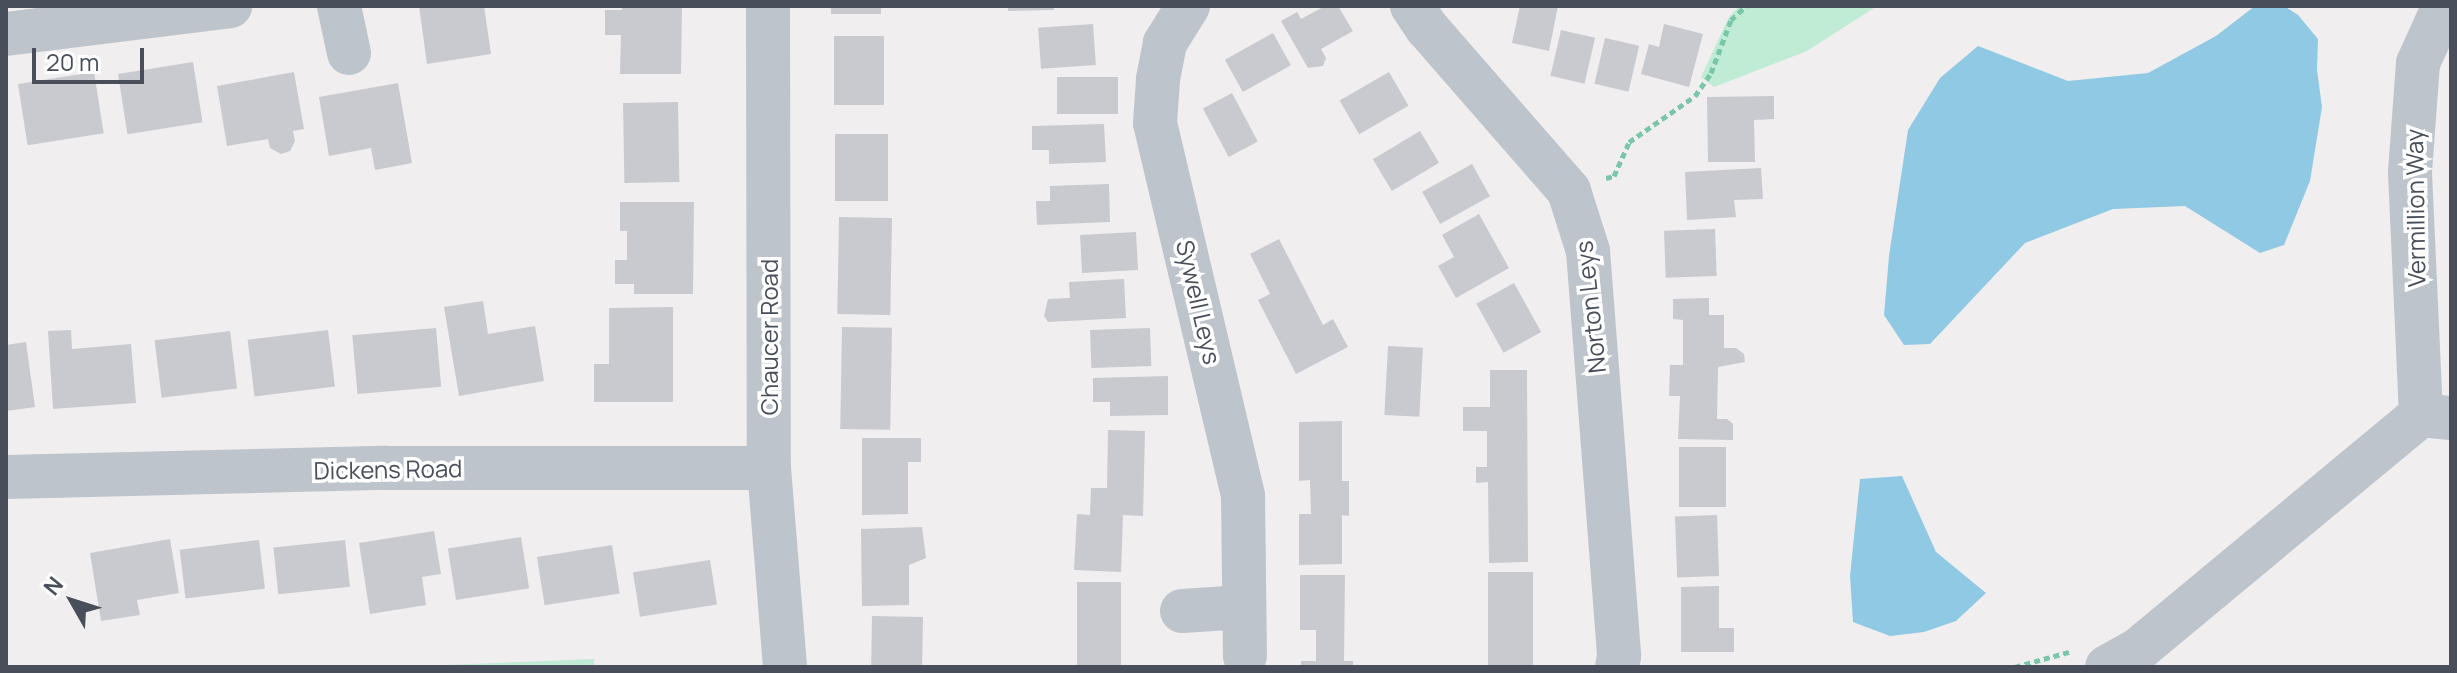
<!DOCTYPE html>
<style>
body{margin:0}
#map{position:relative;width:2457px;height:673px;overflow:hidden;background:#f0eeee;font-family:Manrope,sans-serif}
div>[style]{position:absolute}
.green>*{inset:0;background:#c0ebd5}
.water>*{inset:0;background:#90c9e4}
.building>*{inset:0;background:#c9cad0;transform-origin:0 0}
.path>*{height:5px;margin-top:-2.5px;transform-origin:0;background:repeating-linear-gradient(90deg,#7ac6a9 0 6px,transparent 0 10px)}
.minor>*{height:44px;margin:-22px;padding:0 22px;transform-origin:22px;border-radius:22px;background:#bdc4cc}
span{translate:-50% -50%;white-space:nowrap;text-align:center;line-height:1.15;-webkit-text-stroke:7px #fff;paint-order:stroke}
.street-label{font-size:24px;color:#484f5a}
.frame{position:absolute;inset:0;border:8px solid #484f5a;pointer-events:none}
.north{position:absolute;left:32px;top:561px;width:80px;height:80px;-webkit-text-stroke:6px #fff;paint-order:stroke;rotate:309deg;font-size:22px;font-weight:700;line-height:32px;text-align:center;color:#484f5a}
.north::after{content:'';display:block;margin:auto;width:28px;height:36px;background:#484f5a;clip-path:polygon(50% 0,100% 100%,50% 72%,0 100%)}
.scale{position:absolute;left:32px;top:48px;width:112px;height:36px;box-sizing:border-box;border:4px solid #484f5a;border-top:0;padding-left:10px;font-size:24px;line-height:28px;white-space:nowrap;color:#484f5a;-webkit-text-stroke:6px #fff;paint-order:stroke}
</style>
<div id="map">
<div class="green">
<i style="clip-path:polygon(1739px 6px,1877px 6px,1807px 51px,1714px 87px,1701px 77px,1729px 17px)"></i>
<i style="clip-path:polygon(594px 659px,594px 667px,396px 667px)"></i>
</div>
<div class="water">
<i style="clip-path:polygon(2255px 6px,2284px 6px,2298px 15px,2318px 39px,2317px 70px,2322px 107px,2310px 181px,2284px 245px,2260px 253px,2185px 206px,2113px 209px,2025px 243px,1930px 344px,1904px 345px,1884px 315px,1889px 256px,1908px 130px,1940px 78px,1978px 46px,2068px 81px,2148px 73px,2216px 36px)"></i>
<i style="clip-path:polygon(1902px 476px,1936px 552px,1986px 593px,1956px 621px,1924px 632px,1890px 636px,1853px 622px,1850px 576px,1860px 479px)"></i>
</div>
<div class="building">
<i style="clip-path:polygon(419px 6px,484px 6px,491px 54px,427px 64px)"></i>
<i style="clip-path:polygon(622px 6px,682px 6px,681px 74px,620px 74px,621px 35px,605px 35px,605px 10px,622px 10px)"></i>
<i style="left:831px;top:6px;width:50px;height:8px"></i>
<i style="clip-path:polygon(1008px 6px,1054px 6px,1054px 10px,1008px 11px)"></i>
<i style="clip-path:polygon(1325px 6px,1338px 6px,1353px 31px,1321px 49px,1326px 58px,1323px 66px,1308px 68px,1281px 21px,1297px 12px,1301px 19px)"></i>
<i style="clip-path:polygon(1520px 6px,1558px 6px,1549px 51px,1512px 43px)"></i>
<i style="left:1093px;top:24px;width:41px;height:55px;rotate:86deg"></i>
<i style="clip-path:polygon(1664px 24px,1703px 34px,1689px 87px,1641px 74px,1649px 44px,1659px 47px)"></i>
<i style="left:1561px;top:30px;width:35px;height:47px;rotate:13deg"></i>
<i style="left:1273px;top:33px;width:37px;height:55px;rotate:61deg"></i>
<i style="left:834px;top:36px;width:50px;height:69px"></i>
<i style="left:1605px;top:38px;width:35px;height:47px;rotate:13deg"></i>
<i style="left:193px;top:62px;width:61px;height:76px;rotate:81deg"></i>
<i style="left:94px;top:72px;width:62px;height:77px;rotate:81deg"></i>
<i style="clip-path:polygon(294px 72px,304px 129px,293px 131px,295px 141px,290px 151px,281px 154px,270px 148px,268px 139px,227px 146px,217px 86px)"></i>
<i style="left:1389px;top:72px;width:39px;height:57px;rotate:60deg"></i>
<i style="left:1057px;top:77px;width:61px;height:37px"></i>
<i style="clip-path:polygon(398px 83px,412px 163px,375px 170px,371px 148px,329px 156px,319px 97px)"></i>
<i style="left:1232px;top:93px;width:55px;height:33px;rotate:62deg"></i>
<i style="clip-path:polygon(1774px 96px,1774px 119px,1754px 120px,1755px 162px,1708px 162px,1707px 97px)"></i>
<i style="left:678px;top:102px;width:80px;height:55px;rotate:89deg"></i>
<i style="clip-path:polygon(1104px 124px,1106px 162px,1049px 164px,1049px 150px,1032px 150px,1032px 126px)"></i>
<i style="left:1420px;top:131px;width:37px;height:55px;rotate:59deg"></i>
<i style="left:835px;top:134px;width:53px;height:67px"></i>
<i style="left:1472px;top:164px;width:37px;height:57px;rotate:61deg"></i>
<i style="clip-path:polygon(1761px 168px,1763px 199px,1734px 200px,1736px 217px,1687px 220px,1685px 172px)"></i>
<i style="clip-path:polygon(1109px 184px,1110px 222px,1037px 225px,1036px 201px,1050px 201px,1050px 186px)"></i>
<i style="clip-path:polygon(620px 202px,694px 202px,693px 294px,634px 294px,634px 284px,615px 284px,615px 260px,627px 260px,627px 231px,620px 231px)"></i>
<i style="clip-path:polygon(1479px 214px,1509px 268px,1456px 298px,1438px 266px,1454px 257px,1442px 235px)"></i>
<i style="left:839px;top:217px;width:53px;height:97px;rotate:1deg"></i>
<i style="left:1715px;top:229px;width:47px;height:51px;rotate:88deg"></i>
<i style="left:1136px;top:232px;width:38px;height:56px;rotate:87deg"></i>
<i style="clip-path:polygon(1279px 239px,1323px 325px,1333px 319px,1348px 347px,1296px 374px,1258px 300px,1270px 294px,1250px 254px)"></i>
<i style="clip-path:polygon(1124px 279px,1126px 318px,1048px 322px,1044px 316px,1048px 299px,1070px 298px,1069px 282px)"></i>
<i style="left:1514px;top:283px;width:56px;height:43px;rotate:61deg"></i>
<i style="clip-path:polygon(1709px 298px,1709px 315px,1724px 315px,1724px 348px,1736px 348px,1744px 354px,1745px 362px,1718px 367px,1717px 419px,1727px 419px,1733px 424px,1733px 440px,1678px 439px,1680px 396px,1669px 396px,1670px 365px,1683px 365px,1683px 320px,1673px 319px,1673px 299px)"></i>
<i style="clip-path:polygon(483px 301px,488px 334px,535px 326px,544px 381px,459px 396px,444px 307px)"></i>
<i style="clip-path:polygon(673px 307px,673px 402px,594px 402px,594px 364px,609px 364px,609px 308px)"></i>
<i style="left:842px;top:327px;width:50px;height:102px;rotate:1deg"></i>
<i style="left:436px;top:328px;width:59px;height:84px;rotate:85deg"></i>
<i style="left:1150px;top:328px;width:38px;height:60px;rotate:88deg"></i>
<i style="clip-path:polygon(71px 330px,72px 349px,131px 344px,136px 403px,53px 409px,48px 331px)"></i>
<i style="left:328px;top:330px;width:57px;height:81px;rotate:83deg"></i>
<i style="left:230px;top:331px;width:58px;height:76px;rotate:83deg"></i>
<i style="clip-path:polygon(26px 342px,35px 407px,6px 411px,6px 345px)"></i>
<i style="left:1388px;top:346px;width:35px;height:69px;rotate:3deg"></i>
<i style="clip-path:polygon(1490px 370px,1527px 370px,1528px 562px,1489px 563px,1488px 482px,1476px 483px,1476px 467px,1487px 467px,1487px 431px,1463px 431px,1463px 407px,1490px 407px)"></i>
<i style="clip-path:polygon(1168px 376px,1168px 415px,1110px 416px,1110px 402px,1093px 402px,1093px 378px)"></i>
<i style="clip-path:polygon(1342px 421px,1342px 481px,1349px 481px,1349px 516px,1342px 515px,1342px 564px,1299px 565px,1299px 514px,1311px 514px,1310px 480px,1299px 481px,1299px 422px)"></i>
<i style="clip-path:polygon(1108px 430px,1145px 431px,1143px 516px,1123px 515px,1121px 572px,1074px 570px,1077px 514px,1090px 515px,1091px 488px,1107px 488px)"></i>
<i style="clip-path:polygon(862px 438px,921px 438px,921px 462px,908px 462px,908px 514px,862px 515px)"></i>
<i style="left:1679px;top:447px;width:47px;height:60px"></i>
<i style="left:1717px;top:515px;width:61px;height:42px;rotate:88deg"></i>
<i style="clip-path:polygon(922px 527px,926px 558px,909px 565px,909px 605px,862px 606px,861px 529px)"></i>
<i style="clip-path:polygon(434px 531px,441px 574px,422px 577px,426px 605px,370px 614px,359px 543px)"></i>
<i style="left:521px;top:537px;width:52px;height:74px;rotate:81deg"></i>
<i style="clip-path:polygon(170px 539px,179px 593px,137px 600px,140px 615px,101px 621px,90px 553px)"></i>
<i style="left:259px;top:540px;width:49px;height:80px;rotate:83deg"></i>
<i style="left:345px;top:540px;width:47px;height:72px;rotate:84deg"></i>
<i style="left:612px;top:545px;width:49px;height:76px;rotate:81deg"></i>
<i style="left:710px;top:560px;width:45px;height:78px;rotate:81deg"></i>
<i style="left:1488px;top:572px;width:45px;height:95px"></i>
<i style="clip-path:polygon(1300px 575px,1345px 575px,1344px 661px,1353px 661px,1353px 667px,1301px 667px,1301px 661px,1316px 661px,1316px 630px,1300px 630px)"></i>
<i style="left:1077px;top:582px;width:44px;height:85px"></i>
<i style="clip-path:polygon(1719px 586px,1719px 628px,1734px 628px,1734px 652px,1681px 652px,1681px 587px)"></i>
<i style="left:872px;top:616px;width:51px;height:51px;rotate:1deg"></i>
</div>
<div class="path">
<i style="left:1606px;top:178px;width:8px;rotate:-14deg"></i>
<i style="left:1614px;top:176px;width:37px;rotate:-66deg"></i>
<i style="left:1629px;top:142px;width:80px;rotate:-34.9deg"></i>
<i style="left:1695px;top:96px;width:28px;rotate:-55deg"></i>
<i style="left:1711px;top:73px;width:57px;rotate:-69.3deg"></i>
<i style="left:1731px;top:20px;width:21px;rotate:-43deg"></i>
<i style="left:2015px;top:667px;width:59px;rotate:-15.7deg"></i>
</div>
<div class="minor">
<i style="left:339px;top:6px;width:48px;rotate:78deg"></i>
<i style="left:768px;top:6px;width:462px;rotate:89.9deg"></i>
<i style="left:769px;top:468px;width:200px;rotate:85.4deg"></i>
<i style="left:1188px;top:6px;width:44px;rotate:121.9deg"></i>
<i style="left:1165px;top:43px;width:38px;rotate:101deg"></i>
<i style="left:1158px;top:80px;width:43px;rotate:94deg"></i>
<i style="left:1155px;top:123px;width:383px;rotate:76.7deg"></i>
<i style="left:1243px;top:496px;width:160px;rotate:89.3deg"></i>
<i style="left:1412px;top:6px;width:27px;rotate:56deg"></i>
<i style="left:1427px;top:28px;width:216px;rotate:48.9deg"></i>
<i style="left:1569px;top:191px;width:63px;rotate:72.4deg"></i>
<i style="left:1588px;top:251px;width:406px;rotate:85.6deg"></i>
<i style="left:1619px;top:656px;width:11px;rotate:100deg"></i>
<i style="left:6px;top:34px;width:226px;rotate:-7.1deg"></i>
<i style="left:2421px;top:415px;width:243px;rotate:-92.6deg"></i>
<i style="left:2410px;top:172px;width:109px;rotate:-85.8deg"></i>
<i style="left:2418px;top:63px;width:63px;rotate:-65.5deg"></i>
<i style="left:6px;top:477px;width:380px;rotate:-1.4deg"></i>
<i style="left:386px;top:468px;width:383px"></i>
<i style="left:1182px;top:611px;width:62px;rotate:-3.7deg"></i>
<i style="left:2107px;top:667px;width:37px;rotate:-29deg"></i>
<i style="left:2139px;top:649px;width:366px;rotate:-39.7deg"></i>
<i style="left:2421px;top:415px;width:30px;rotate:6deg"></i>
</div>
<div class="street-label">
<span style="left:2415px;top:208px;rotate:-91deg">Vermillion Way</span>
<span style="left:1199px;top:302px;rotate:77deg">Sywell Leys</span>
<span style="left:1590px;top:307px;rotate:-96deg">Norton Leys</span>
<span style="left:769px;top:337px;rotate:-90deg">Chaucer Road</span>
<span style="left:388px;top:469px;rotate:-1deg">Dickens Road</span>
</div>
<div class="frame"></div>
<div class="north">N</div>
<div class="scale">20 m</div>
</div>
